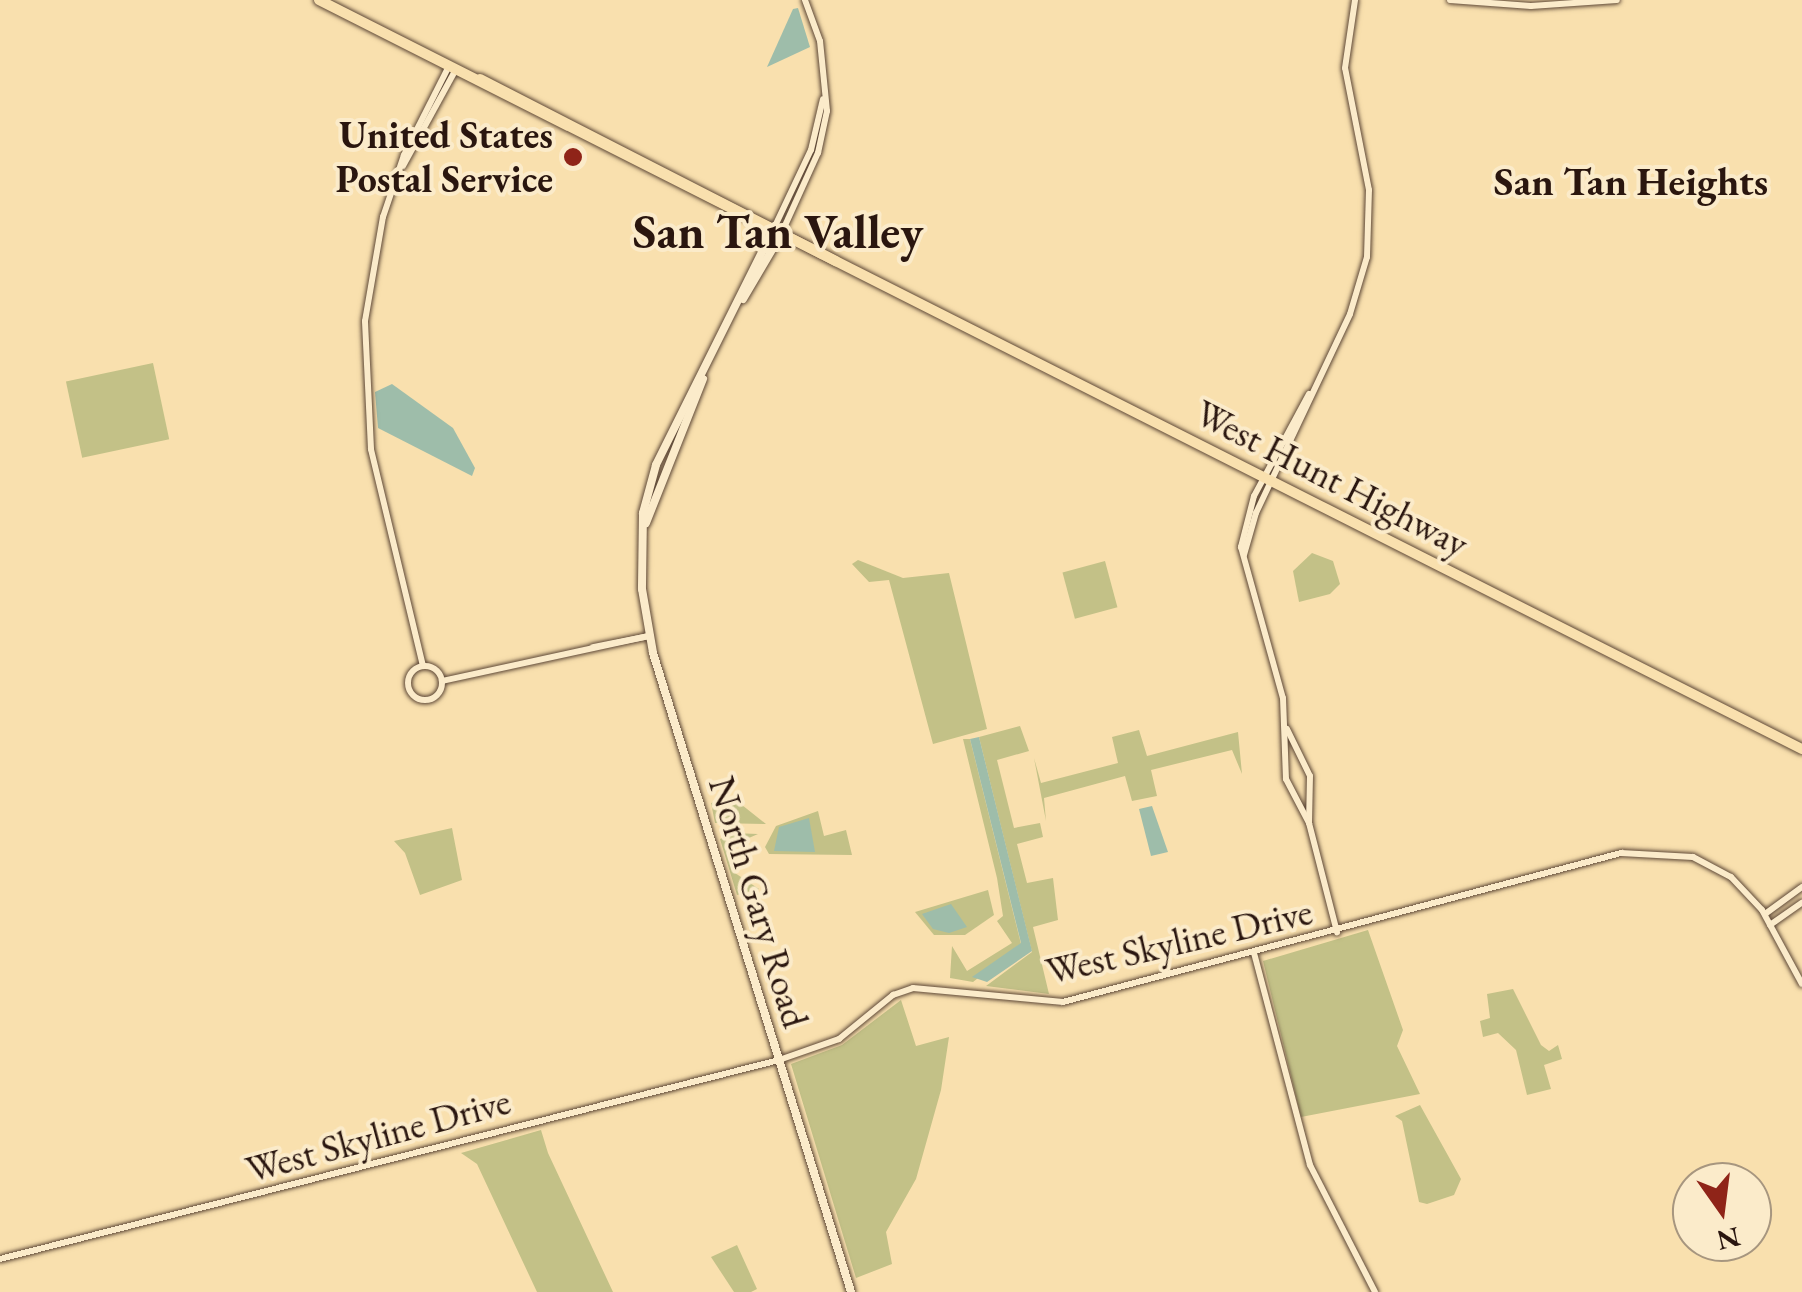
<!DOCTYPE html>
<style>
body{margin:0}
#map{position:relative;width:1802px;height:1292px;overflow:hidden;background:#f9e0ae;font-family:"EB Garamond",serif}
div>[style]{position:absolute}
.green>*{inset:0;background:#c3c187;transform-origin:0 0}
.water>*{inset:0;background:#9ebdaa}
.roads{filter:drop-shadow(0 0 2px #5e4837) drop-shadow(0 0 2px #5e4837)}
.tertiary>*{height:6px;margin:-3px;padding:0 3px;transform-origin:3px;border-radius:3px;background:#fbebca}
.tertiary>.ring{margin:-3px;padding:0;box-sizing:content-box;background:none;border:6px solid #fbebca;border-radius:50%}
.secondary>*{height:8px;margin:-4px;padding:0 4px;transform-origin:4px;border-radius:4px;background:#fbebca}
.primary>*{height:10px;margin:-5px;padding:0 5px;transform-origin:5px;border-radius:5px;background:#f9e0ae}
.dots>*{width:28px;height:28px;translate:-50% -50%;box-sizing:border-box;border:5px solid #fbebca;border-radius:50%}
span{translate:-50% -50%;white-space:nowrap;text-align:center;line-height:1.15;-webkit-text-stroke:8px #fbebca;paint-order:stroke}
.poi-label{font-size:38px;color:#2a160f;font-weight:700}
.right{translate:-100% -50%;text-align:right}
.street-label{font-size:38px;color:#2a160f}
.neighbourhood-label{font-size:40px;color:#2a160f;font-weight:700}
.district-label{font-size:48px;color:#2a160f;font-weight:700}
.north{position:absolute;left:1672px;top:1162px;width:100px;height:100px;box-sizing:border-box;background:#fbebca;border:2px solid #a7967f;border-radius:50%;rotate:166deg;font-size:28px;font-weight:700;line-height:40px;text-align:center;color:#2a160f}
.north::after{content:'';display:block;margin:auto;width:35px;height:45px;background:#8f2418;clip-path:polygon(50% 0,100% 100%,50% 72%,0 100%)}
</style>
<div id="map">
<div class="green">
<i style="left:153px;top:363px;width:78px;height:89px;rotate:78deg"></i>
<i style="clip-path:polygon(1312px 553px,1333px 561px,1340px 584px,1330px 594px,1299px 602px,1293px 571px)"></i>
<i style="clip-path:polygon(858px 560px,903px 578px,949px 573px,987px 729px,933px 744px,889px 580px,869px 582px,852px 564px)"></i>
<i style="left:1105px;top:561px;width:48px;height:44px;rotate:75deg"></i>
<i style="clip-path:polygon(1020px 726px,1029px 751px,997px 760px,1014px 828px,1040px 823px,1043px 837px,1017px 844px,1027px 883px,1053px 878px,1058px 920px,1033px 927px,1049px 994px,986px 986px,1032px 952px,979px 737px)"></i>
<i style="clip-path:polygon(1139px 730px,1147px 756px,1238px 732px,1242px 774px,1232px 750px,1151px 770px,1157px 796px,1132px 801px,1125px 776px,1044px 798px,1046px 821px,1034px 758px,1041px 783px,1118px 763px,1112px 737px)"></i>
<i style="clip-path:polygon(963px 739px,970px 739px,1021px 944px,973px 982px,950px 978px,952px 946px,967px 971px,1012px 943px,997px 921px,1003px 916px,997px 878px)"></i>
<i style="clip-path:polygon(740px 796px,742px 805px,766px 824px,715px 823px,711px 803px)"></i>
<i style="clip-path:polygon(818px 811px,824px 836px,846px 830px,852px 855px,769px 854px,765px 847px,776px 826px)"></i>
<i style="clip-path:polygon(452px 828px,462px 880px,420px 895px,405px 853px,394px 841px)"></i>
<i style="clip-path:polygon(732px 833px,758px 834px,728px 847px,735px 873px,759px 889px,737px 895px,720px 839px)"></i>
<i style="clip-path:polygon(988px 890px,994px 915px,965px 935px,934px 935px,915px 912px)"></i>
<i style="clip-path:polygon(1368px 930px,1403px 1030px,1397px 1046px,1420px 1094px,1301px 1117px,1263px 961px)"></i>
<i style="clip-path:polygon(1513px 989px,1541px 1045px,1549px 1051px,1558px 1045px,1562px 1059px,1544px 1065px,1551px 1089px,1527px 1095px,1516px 1050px,1498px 1033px,1483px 1037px,1480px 1021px,1490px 1018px,1487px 994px)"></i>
<i style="clip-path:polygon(901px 1000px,916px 1046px,949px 1037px,941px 1090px,916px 1179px,886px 1232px,892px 1264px,856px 1278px,791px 1064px,842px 1045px)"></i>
<i style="clip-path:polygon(1420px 1105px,1461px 1179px,1454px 1195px,1427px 1204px,1419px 1202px,1402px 1121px,1395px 1116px)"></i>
<i style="clip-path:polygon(541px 1130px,548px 1153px,613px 1292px,537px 1292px,477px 1164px,461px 1153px)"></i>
<i style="clip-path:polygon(737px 1245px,757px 1289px,751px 1292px,734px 1292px,711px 1257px)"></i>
</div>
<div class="water">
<i style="clip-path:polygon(798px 8px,810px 47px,767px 67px,793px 9px)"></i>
<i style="clip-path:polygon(392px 384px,453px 428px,475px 468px,472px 476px,378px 428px,375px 392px)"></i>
<i style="clip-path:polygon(979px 737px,1032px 951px,987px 982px,972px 977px,1021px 943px,970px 739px)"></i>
<i style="clip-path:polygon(1152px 806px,1168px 852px,1151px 856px,1139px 809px)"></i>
<i style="clip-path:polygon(809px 818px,815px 852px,774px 851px,779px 827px)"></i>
<i style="clip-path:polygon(951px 904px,967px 927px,949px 933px,933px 929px,922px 914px)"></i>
</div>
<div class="roads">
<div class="tertiary">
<i style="left:1450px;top:0;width:81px;rotate:4.2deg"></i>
<i style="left:1531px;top:6px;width:86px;rotate:-4deg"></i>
<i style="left:403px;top:166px;width:111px;rotate:-61.3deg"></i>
<i style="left:775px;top:226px;width:84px;rotate:-64.7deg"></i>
<i style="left:811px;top:150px;width:52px;rotate:-76.8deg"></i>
<i style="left:783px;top:230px;width:85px;rotate:-65.6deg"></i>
<i style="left:818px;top:153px;width:43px;rotate:-77.9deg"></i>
<i style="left:827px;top:111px;width:70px;rotate:-95.7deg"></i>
<i style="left:820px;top:41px;width:44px;rotate:-110.1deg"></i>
<i style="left:1309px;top:394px;width:116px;rotate:118.3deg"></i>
<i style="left:1254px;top:496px;width:53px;rotate:104.3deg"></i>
<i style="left:1241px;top:547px;width:157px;rotate:74.5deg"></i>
<i style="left:1283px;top:698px;width:81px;rotate:87.9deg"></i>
<i style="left:1286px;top:779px;width:50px;rotate:62.4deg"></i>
<i style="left:1244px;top:555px;width:44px;rotate:-74.1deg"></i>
<i style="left:1256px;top:513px;width:220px;rotate:-64.7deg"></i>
<i style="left:1350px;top:314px;width:59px;rotate:-73.4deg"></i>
<i style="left:1367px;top:257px;width:67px;rotate:-88.3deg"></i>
<i style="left:1369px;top:190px;width:124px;rotate:-101.1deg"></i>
<i style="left:1345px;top:68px;width:69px;rotate:-81.6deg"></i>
<i style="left:593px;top:647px;width:57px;rotate:-11.1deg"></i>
<i class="ring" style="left:408px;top:666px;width:28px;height:28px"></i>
<i style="left:423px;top:666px;width:223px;rotate:-103.5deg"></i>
<i style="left:371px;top:449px;width:128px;rotate:-92.7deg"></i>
<i style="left:365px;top:321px;width:106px;rotate:-80.2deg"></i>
<i style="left:383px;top:217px;width:65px;rotate:-71.3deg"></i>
<i style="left:404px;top:155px;width:100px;rotate:-63.2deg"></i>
<i style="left:442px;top:681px;width:212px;rotate:-12.3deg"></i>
<i style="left:1287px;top:729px;width:52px;rotate:63.9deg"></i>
<i style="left:1310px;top:776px;width:47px;rotate:91.2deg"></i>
<i style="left:1309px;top:823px;width:113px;rotate:75.6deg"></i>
<i style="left:1765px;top:914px;width:46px;rotate:-36.1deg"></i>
<i style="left:1770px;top:925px;width:39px;rotate:-35deg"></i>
<i style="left:1254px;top:953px;width:219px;rotate:75.2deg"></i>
<i style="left:1310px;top:1165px;width:143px;rotate:62.9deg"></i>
<i style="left:0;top:1259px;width:804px;rotate:-14.33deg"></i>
<i style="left:779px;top:1060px;width:64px;rotate:-19.3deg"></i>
<i style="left:839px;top:1039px;width:70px;rotate:-39.2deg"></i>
<i style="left:893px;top:995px;width:21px;rotate:-19deg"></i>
<i style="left:913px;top:988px;width:151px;rotate:5.3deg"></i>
<i style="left:1063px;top:1002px;width:578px;rotate:-14.95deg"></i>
<i style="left:1621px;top:853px;width:72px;rotate:3.2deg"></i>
<i style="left:1693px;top:857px;width:43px;rotate:27.8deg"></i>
<i style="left:1731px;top:877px;width:45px;rotate:46.8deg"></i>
<i style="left:1762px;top:910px;width:84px;rotate:61.6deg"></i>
</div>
<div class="secondary">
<i style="left:775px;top:226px;width:267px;rotate:116.5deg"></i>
<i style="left:656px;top:465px;width:50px;rotate:105.2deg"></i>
<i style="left:643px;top:513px;width:76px;rotate:90.8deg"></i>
<i style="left:642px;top:589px;width:65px;rotate:80.2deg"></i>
<i style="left:653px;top:653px;width:669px;rotate:72.78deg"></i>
<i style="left:743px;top:299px;width:79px;rotate:-59.5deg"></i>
<i style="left:646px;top:523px;width:155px;rotate:-68.4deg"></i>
</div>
<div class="primary">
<i style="left:319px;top:0;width:1661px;rotate:26.8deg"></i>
<i style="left:480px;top:79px;width:400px;rotate:27.1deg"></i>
</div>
</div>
<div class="dots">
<i style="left:573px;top:157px;background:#8f2418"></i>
</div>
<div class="poi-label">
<span class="right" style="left:553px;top:157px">United States<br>Postal Service</span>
</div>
<div class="street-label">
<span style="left:1332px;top:478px;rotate:27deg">West Hunt Highway</span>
<span style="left:759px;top:902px;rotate:73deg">North Gary Road</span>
<span style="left:1179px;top:941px;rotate:-13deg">West Skyline Drive</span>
<span style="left:378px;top:1135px;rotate:-15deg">West Skyline Drive</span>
</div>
<div class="neighbourhood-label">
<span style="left:1631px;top:181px">San Tan Heights</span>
</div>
<div class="district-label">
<span style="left:778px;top:232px">San Tan Valley</span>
</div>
<div class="north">N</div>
</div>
